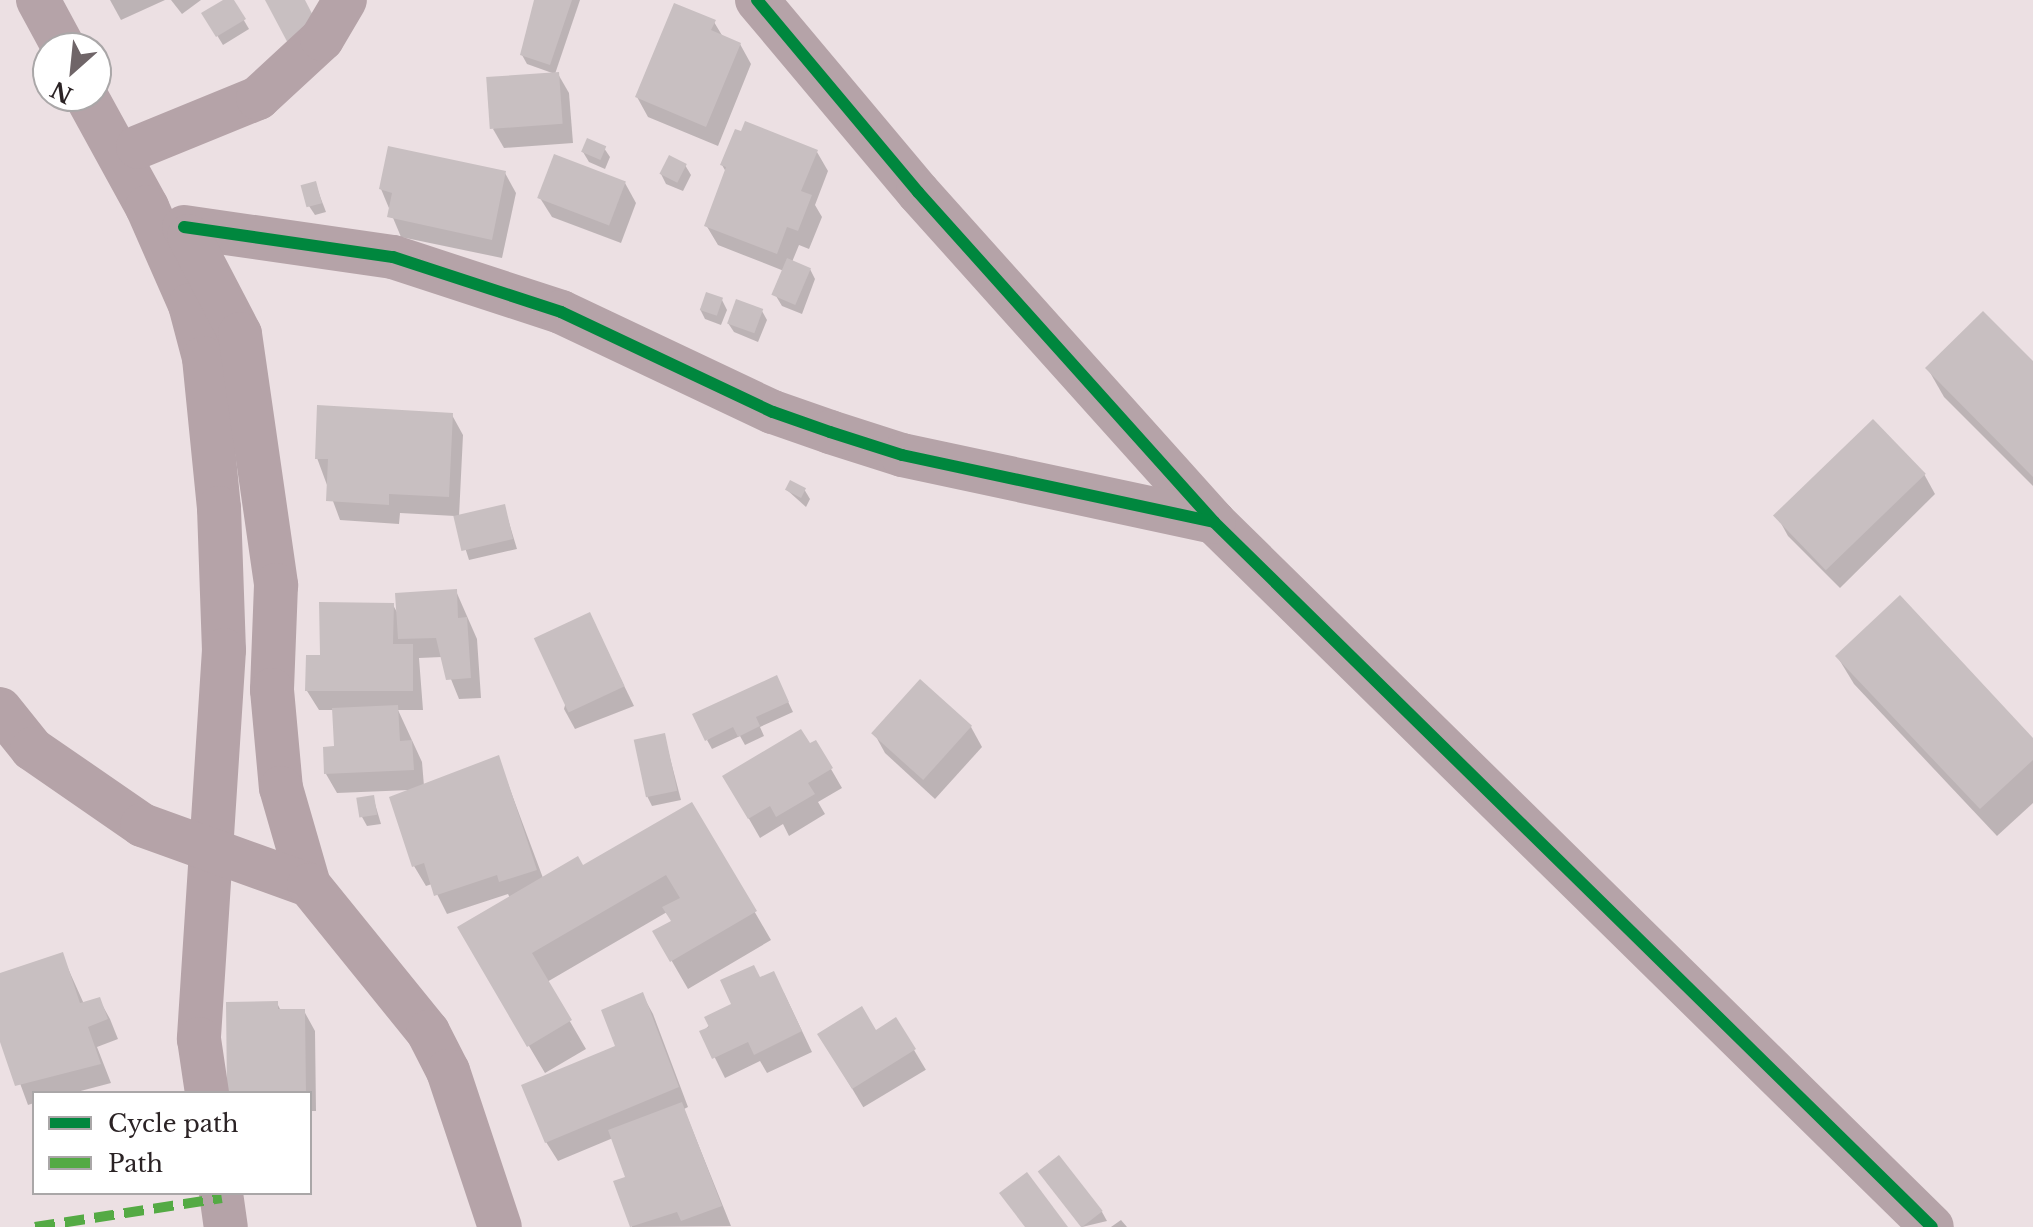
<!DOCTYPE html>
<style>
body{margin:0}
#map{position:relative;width:2033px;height:1227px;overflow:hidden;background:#ece0e3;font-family:"Libre Baskerville",serif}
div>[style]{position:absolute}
.shadow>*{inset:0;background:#0003;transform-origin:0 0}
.building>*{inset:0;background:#c8bfc1;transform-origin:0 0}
.minor>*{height:44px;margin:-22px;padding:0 22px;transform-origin:22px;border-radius:22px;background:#b5a3a8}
.quiet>*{height:10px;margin-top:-5px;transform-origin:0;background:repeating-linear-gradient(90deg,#54aa44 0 20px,transparent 0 30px)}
.cycleway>*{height:12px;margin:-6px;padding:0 6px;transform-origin:6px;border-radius:6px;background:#00873e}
span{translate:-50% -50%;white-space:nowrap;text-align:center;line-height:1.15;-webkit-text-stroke:7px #fff;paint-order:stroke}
.legend{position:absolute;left:32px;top:1091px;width:280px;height:104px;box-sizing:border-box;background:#fff;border:2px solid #aaa7a8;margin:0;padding:10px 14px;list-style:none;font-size:24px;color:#2b2325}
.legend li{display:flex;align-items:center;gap:16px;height:40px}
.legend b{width:40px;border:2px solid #aaa7a8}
.north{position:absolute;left:32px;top:32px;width:80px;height:80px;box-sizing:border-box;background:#fff;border:2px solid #aaa7a8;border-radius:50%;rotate:207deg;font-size:22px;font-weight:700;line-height:32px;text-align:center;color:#2b2325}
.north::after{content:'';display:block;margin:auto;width:28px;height:36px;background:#6f6568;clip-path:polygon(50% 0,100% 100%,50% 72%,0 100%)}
</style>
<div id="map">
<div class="shadow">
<i style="clip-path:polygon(110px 0,165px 0,121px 20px)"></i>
<i style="clip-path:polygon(171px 0,201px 0,182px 14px)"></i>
<i style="clip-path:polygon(226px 0,232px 0,249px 29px,223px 45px,204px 14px)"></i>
<i style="clip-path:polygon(538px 0,580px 0,555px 74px,527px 64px,522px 55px)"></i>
<i style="clip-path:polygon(714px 22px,723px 37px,740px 44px,751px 64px,718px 146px,648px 117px,637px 97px)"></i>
<i style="clip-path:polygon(558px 74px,569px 93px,573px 143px,504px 148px,493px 129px)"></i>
<i style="clip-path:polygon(604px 148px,610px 157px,605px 169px,589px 162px,583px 152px)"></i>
<i style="clip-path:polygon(817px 152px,828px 171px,815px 205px,822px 217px,809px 249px,799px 245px,792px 262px,810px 269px,815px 279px,802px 314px,782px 306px,776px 296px,784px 271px,718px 245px,706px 225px,726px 172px,722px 165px)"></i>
<i style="clip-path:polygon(685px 165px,691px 175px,683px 191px,666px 184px,661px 174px)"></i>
<i style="clip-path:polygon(505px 173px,516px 193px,502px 258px,401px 237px,381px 189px)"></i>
<i style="clip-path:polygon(315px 183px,326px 212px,315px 215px,309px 206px)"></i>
<i style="clip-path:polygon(625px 183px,636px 203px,621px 243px,552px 217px,540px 198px)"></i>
<i style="clip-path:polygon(722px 300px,727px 310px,721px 325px,705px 319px,700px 309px)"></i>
<i style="clip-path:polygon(762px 311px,767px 320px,758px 342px,734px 332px,728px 323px)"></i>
<i style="clip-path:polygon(2033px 364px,2033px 486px,1944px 397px,1928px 369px)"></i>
<i style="clip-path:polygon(452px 415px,463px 435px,459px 517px,504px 506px,517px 549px,469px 560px,455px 516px,400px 513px,399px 524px,340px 520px,317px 458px)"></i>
<i style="clip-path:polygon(1924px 474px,1935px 494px,1840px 588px,1788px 536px,1777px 516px)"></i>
<i style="clip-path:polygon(804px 489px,810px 499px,806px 507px,787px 490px)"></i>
<i style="clip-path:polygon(456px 591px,477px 639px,481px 698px,459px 699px,442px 657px,419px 658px,423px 710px,398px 710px,422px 762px,424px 786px,498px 757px,543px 878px,583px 868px,692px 804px,771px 940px,688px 989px,655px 932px,673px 922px,667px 912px,547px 982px,586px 1049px,545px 1073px,459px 928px,510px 898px,508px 894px,447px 914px,432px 884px,426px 886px,414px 866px,410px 790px,337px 793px,326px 774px,336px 748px,334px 710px,319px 710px,307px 691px,322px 657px,393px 605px,398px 614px)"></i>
<i style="clip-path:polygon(589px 614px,634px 706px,575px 729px,564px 709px)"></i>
<i style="clip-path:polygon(1837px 656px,2033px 741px,2033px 803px,1997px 836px,1854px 684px)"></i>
<i style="clip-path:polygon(781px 687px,793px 712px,760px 727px,764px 736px,745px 745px,740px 736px,712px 749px,707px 740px)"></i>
<i style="clip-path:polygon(971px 727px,982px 747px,935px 799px,885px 753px,874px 733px)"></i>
<i style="clip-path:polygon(664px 735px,681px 800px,652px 806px,647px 796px)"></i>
<i style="clip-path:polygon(831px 769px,842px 788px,818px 802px,825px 814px,789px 836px,783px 824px,760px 838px,725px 777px)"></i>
<i style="clip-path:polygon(373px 797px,381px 824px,367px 826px,362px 817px)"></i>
<i style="clip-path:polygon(62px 955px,84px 1004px,99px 999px,110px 1019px,118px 1039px,97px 1047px,111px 1083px,73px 1093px,34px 1093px,34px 1103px,28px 1105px,0 1029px,0 975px)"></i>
<i style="clip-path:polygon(760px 979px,784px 993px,812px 1052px,767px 1073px,760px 1061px,725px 1078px,702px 1032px)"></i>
<i style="clip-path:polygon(642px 994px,653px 1014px,688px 1107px,684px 1109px,731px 1226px,632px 1227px,615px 1183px,628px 1179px,613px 1138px,558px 1161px,546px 1142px,618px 1047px)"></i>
<i style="clip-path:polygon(277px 1003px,281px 1011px,304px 1011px,315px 1031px,316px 1111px,310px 1111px,310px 1093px,229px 1093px,228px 1004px)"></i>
<i style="left:896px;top:1020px;width:58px;height:73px;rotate:59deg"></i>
<i style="clip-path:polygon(1046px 1181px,1102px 1212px,1107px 1221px,1082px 1227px)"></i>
<i style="clip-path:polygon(1121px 1220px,1127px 1227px,1111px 1227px)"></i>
</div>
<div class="building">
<i style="clip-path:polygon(223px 0,234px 0,246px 19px,216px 37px,201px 13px)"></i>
<i style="clip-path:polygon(265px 0,305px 0,322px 33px,291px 49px)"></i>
<i style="clip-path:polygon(534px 0,572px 0,550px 65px,520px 55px)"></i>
<i style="clip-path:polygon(674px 3px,716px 20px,711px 30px,741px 43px,706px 127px,635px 97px)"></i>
<i style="left:559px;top:72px;width:52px;height:73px;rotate:86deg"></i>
<i style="clip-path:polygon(745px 121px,818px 150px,801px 191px,812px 195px,798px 231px,787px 227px,777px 254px,704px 226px,726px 167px,720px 165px,735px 129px,741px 131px)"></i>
<i style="left:587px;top:138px;width:21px;height:15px;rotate:23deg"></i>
<i style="clip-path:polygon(388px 146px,506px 171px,492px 240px,387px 217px,392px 193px,379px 189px)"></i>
<i style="left:554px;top:154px;width:77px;height:47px;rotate:21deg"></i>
<i style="left:669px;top:155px;width:20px;height:21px;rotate:27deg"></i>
<i style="left:316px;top:181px;width:23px;height:16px;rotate:75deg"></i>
<i style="left:787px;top:258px;width:26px;height:40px;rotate:23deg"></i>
<i style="left:706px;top:292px;width:18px;height:19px;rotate:19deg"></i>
<i style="left:736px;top:299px;width:29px;height:26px;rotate:20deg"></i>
<i style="clip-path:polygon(1983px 311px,2033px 361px,2033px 477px,1925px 368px)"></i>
<i style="clip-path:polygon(317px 405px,453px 413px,449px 497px,389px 494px,389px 505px,326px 501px,328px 459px,315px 459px)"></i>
<i style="left:1873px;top:419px;width:76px;height:139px;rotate:46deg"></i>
<i style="left:790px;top:480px;width:18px;height:11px;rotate:27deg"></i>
<i style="left:505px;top:504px;width:36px;height:53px;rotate:77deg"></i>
<i style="clip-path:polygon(457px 589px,458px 618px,467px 617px,471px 678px,446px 680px,436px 638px,398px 639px,395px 593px)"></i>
<i style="clip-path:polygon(1900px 595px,2033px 738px,2033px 760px,1980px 809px,1835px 656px)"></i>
<i style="clip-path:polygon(319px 602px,394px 603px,393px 644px,413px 644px,413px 691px,305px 691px,306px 655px,320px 655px)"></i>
<i style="left:590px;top:612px;width:82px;height:62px;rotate:65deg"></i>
<i style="clip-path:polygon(777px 675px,789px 702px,756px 717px,760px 726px,738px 737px,733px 727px,705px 741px,692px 714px)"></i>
<i style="left:920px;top:679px;width:70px;height:73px;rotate:42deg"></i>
<i style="clip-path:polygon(398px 705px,400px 741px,412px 740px,414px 770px,324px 774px,323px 747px,334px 746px,332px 708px)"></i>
<i style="clip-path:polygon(801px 729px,810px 743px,816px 740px,833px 768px,808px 783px,815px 794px,776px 817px,770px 806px,748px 819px,722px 776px)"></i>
<i style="left:665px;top:733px;width:59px;height:32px;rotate:78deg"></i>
<i style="clip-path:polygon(499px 755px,537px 870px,499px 882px,497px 875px,434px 896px,424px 863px,412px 867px,389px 797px)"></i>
<i style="left:374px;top:795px;width:20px;height:18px;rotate:81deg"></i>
<i style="clip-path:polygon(692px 802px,757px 911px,670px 962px,652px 931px,671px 921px,662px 907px,680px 898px,666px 875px,532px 953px,572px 1020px,527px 1047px,457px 927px,578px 856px,583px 865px)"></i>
<i style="clip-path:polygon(63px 952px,80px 1003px,100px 997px,108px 1019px,88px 1027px,101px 1064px,15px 1086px,0 1042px,0 973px)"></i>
<i style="clip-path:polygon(754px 965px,760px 977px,774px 971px,802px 1031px,754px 1055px,748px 1042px,712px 1059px,699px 1031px,709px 1027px,704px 1017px,731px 1004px,720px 980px)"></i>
<i style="clip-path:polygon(643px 992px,679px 1087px,545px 1143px,521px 1085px,615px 1046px,601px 1010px)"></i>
<i style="clip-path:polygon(278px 1001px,278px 1009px,305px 1009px,306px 1092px,227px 1093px,226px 1002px)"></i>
<i style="clip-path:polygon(862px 1006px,876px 1030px,896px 1017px,916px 1049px,852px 1089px,817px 1034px)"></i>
<i style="clip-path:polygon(682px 1102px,722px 1206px,681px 1221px,677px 1212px,630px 1227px,613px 1181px,625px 1177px,608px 1130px)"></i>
<i style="left:1059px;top:1155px;width:71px;height:27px;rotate:52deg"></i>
<i style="clip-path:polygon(1027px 1172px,1068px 1227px,1025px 1227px,999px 1193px)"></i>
</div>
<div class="minor">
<i style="left:38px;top:0;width:55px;rotate:61.6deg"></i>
<i style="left:757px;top:0;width:251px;rotate:50deg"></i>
<i style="left:918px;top:192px;width:443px;rotate:48.1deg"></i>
<i style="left:1214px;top:522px;width:1006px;rotate:44.48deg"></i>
<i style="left:86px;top:96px;width:127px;rotate:61.2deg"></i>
<i style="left:147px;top:207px;width:107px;rotate:66.3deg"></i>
<i style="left:190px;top:305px;width:55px;rotate:75.2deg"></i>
<i style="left:204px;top:358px;width:151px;rotate:84.3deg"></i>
<i style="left:219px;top:508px;width:142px;rotate:88deg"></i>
<i style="left:224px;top:650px;width:390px;rotate:93.7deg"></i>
<i style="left:199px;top:1039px;width:55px;rotate:81.6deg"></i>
<i style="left:138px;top:147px;width:130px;rotate:-22.2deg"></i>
<i style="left:258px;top:98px;width:87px;rotate:-42.7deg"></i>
<i style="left:322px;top:39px;width:45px;rotate:-59.5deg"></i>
<i style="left:184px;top:227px;width:211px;rotate:8.2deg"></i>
<i style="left:393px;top:257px;width:177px;rotate:18.1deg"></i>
<i style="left:561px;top:312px;width:234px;rotate:25.3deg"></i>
<i style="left:773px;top:412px;width:60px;rotate:19.3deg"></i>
<i style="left:830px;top:432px;width:76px;rotate:17.7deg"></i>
<i style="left:902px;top:455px;width:319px;rotate:12.1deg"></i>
<i style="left:189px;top:236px;width:110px;rotate:62.5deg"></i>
<i style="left:240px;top:334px;width:254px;rotate:81.8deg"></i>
<i style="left:276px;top:585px;width:105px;rotate:92.2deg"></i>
<i style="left:272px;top:690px;width:98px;rotate:84.8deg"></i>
<i style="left:281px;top:788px;width:101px;rotate:73.9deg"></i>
<i style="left:0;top:709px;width:51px;rotate:51.3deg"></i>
<i style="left:32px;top:749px;width:134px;rotate:34.6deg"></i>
<i style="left:142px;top:825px;width:177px;rotate:19.8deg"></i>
<i style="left:309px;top:885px;width:189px;rotate:51deg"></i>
<i style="left:428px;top:1032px;width:44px;rotate:62.9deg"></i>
<i style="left:448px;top:1071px;width:164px;rotate:71.6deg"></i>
<i style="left:221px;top:1193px;width:34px;rotate:82deg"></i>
</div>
<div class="quiet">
<i style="left:35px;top:1227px;width:189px;rotate:-8.8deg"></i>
</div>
<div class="cycleway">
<i style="left:757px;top:0;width:251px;rotate:50deg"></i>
<i style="left:918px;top:192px;width:443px;rotate:48.1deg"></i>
<i style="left:1214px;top:522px;width:1006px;rotate:44.48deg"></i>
<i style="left:184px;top:227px;width:211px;rotate:8.2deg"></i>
<i style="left:393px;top:257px;width:177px;rotate:18.1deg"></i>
<i style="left:561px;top:312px;width:234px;rotate:25.3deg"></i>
<i style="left:773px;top:412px;width:60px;rotate:19.3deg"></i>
<i style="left:830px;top:432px;width:76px;rotate:17.7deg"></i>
<i style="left:902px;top:455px;width:319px;rotate:12.1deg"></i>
</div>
<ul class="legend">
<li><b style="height:10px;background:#00873e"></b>Cycle path</li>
<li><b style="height:10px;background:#54aa44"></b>Path</li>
</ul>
<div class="north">N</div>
</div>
